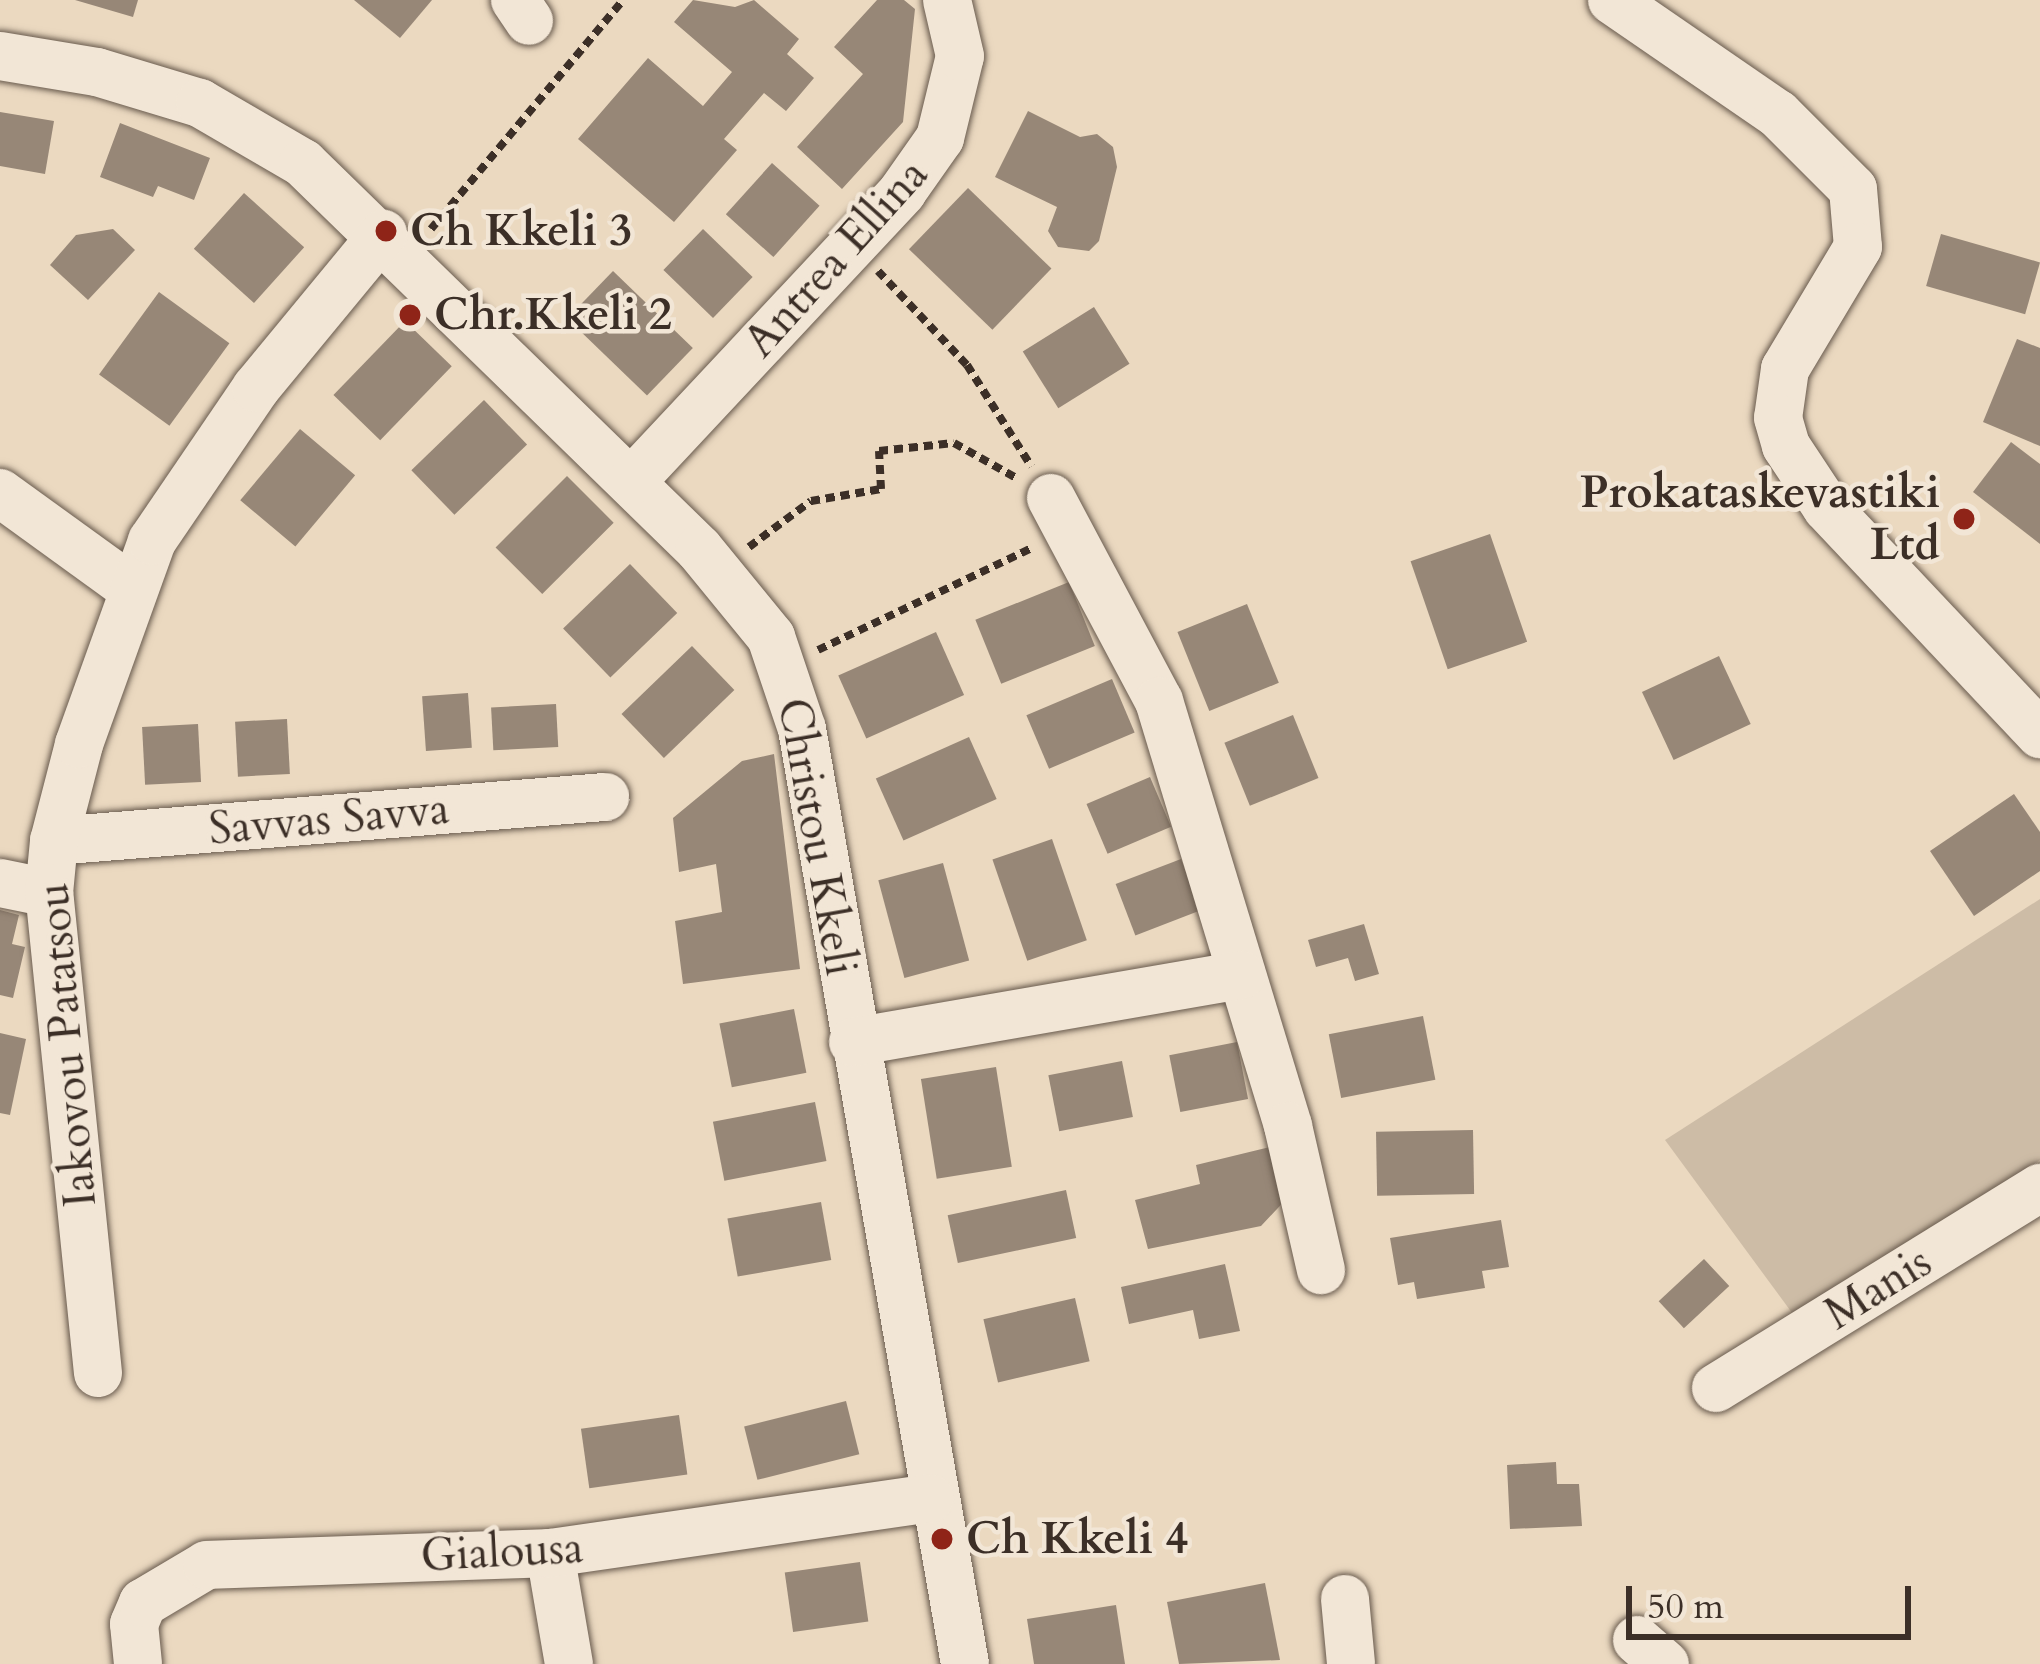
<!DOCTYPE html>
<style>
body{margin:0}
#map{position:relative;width:2040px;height:1664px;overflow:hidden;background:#ebd9c0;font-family:Cardo,serif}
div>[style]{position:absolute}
.green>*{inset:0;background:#cdbca6}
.building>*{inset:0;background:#978777;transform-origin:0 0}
.path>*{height:8px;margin-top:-4px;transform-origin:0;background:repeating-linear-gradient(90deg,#3c2f27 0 9px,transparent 0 15px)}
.roads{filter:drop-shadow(0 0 3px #685a4d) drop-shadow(0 0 3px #685a4d)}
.minor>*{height:48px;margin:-24px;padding:0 24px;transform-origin:24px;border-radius:24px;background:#f2e6d6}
.dots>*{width:33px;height:33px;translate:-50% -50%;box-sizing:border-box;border:6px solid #f2e6d6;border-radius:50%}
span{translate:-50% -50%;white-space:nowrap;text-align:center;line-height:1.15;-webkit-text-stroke:9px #f2e6d6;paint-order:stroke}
.poi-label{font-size:45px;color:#3c2f27;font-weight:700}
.left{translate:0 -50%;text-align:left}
.right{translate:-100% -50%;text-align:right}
.street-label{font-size:45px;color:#3c2f27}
.scale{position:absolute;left:1626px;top:1586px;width:285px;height:54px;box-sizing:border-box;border:6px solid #3c2f27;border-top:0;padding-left:15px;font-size:36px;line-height:42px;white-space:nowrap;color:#3c2f27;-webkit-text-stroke:9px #f2e6d6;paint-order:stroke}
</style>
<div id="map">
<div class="green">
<i style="clip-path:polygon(2040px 899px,2040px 1160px,1795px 1317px,1665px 1140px)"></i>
</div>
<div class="building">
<i style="clip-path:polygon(75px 0,138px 0,133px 17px)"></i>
<i style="clip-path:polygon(354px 0,432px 0,400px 38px)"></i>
<i style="clip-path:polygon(693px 0,735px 7px,754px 0,799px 39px,787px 54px,814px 78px,786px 111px,764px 93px,724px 139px,737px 150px,674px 222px,578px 139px,648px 58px,703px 106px,732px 72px,674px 22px)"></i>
<i style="clip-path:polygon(877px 0,904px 0,915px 9px,903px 122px,842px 189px,797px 147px,863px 74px,834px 47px)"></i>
<i style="clip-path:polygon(1028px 111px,1080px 137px,1097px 134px,1113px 147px,1117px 167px,1099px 241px,1089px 251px,1058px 247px,1048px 231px,1057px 207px,995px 177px)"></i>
<i style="clip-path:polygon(0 112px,54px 121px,45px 174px,0 166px)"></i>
<i style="clip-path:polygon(120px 123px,210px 158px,194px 200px,158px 186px,153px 197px,100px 177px)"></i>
<i style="left:772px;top:163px;width:64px;height:69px;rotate:42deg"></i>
<i style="left:968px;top:188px;width:116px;height:85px;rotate:44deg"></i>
<i style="left:244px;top:193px;width:81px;height:75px;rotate:42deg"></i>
<i style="clip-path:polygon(113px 229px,135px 250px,88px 300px,50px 265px,76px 235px)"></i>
<i style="left:703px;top:229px;width:69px;height:57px;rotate:44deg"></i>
<i style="left:1941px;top:234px;width:103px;height:54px;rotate:16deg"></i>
<i style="left:613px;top:271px;width:111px;height:66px;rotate:44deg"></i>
<i style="left:159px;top:292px;width:87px;height:102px;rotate:36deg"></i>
<i style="left:1094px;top:307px;width:67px;height:84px;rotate:58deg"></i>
<i style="left:405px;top:321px;width:65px;height:103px;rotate:44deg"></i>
<i style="clip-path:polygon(2017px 339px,2040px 348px,2040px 446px,1983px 422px)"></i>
<i style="left:484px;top:400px;width:62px;height:101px;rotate:46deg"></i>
<i style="left:300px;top:429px;width:72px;height:93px;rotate:40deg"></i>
<i style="clip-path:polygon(2011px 442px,2040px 464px,2040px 544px,1973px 492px)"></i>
<i style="left:567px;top:476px;width:66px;height:101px;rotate:45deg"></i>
<i style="left:1490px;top:534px;width:114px;height:84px;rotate:71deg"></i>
<i style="left:630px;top:564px;width:68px;height:93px;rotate:46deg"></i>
<i style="left:1069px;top:582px;width:69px;height:101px;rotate:68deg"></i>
<i style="left:1247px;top:604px;width:85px;height:75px;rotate:68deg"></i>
<i style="left:936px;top:632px;width:69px;height:107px;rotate:66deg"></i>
<i style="left:692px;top:646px;width:61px;height:98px;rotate:46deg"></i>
<i style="left:1719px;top:656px;width:75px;height:85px;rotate:65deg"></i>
<i style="left:1112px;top:679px;width:58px;height:93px;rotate:67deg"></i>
<i style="left:468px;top:693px;width:55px;height:46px;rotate:86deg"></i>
<i style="left:556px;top:704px;width:43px;height:65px;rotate:87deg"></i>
<i style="left:1293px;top:715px;width:68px;height:74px;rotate:68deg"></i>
<i style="left:287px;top:719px;width:55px;height:52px;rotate:87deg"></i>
<i style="left:198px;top:724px;width:58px;height:56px;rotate:87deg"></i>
<i style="left:969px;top:737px;width:68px;height:102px;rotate:66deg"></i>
<i style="clip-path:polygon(774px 754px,800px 969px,683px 984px,675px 921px,722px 912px,716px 864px,679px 872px,673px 818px,742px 761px)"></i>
<i style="left:1150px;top:777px;width:54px;height:69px;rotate:67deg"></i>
<i style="clip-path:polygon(2014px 794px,2040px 832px,2040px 871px,1974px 916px,1930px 851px)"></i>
<i style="left:1052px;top:839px;width:107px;height:63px;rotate:71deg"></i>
<i style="left:1181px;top:859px;width:55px;height:70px;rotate:69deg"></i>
<i style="left:943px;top:863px;width:101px;height:67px;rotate:75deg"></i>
<i style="clip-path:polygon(0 910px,19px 915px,12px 944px,25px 947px,13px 998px,0 995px)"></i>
<i style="clip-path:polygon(1364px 924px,1379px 974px,1355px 981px,1348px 958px,1316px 967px,1308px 940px)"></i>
<i style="left:794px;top:1009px;width:65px;height:76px;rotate:79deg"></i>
<i style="left:1423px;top:1016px;width:65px;height:96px;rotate:79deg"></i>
<i style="clip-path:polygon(0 1033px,26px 1039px,10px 1115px,0 1113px)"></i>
<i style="left:1237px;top:1042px;width:58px;height:69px;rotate:79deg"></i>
<i style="left:1122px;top:1061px;width:57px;height:75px;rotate:79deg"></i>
<i style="left:996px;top:1067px;width:101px;height:76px;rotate:81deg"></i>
<i style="left:815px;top:1102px;width:60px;height:104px;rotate:79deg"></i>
<i style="left:1473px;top:1130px;width:64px;height:97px;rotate:89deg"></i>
<i style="clip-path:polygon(1278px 1145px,1291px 1194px,1261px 1226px,1148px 1249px,1135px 1200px,1200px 1184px,1196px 1165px)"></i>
<i style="left:1066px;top:1190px;width:49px;height:121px;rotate:78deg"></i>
<i style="left:821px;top:1202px;width:59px;height:95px;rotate:80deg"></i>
<i style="clip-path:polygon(1501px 1220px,1509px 1267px,1482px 1271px,1485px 1288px,1417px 1299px,1414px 1282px,1398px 1285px,1390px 1238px)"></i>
<i style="left:1704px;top:1259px;width:37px;height:62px;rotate:47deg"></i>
<i style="clip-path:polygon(1225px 1264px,1240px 1331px,1199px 1339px,1193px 1310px,1129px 1324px,1121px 1287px)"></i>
<i style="left:1075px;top:1298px;width:65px;height:94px;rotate:77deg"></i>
<i style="left:846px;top:1401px;width:55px;height:105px;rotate:76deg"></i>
<i style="left:679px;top:1415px;width:60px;height:99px;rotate:82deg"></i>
<i style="clip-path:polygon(1556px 1462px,1557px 1484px,1579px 1484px,1582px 1526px,1510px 1529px,1507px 1465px)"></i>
<i style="left:860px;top:1562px;width:60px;height:76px;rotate:82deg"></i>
<i style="clip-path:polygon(1265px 1583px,1280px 1660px,1179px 1664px,1167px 1602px)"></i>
<i style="clip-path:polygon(1116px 1605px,1125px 1664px,1034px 1664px,1027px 1619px)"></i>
</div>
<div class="path">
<i style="left:431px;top:229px;width:299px;rotate:-50deg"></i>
<i style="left:878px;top:271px;width:129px;rotate:46.6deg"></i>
<i style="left:967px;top:365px;width:120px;rotate:57.6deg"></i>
<i style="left:749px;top:547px;width:77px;rotate:-36.6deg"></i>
<i style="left:811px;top:501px;width:71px;rotate:-9.7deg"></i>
<i style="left:881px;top:489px;width:38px;rotate:-93deg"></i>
<i style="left:879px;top:451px;width:75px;rotate:-6.1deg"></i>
<i style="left:954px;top:443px;width:71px;rotate:29.4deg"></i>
<i style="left:818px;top:650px;width:237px;rotate:-25.5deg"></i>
</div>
<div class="roads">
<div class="minor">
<i style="left:515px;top:0;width:25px;rotate:56deg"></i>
<i style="left:1612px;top:0;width:201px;rotate:34.5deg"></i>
<i style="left:1778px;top:114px;width:106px;rotate:45deg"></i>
<i style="left:1853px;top:189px;width:58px;rotate:85.1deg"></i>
<i style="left:1858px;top:247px;width:142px;rotate:120.9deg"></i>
<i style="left:1785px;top:369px;width:49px;rotate:98.1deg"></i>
<i style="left:1778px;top:418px;width:29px;rotate:74deg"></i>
<i style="left:1786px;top:446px;width:74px;rotate:56.5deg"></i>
<i style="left:1827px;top:508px;width:311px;rotate:46.7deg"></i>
<i style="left:0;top:56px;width:98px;rotate:9.4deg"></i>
<i style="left:97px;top:72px;width:108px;rotate:16.8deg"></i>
<i style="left:200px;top:103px;width:119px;rotate:30.2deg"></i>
<i style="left:303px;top:163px;width:553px;rotate:44.27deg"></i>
<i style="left:699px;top:549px;width:114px;rotate:50.7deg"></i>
<i style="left:771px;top:637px;width:97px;rotate:71.4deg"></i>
<i style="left:802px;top:729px;width:949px;rotate:80.11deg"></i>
<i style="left:632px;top:481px;width:396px;rotate:-46.9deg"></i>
<i style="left:902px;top:192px;width:66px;rotate:-54.9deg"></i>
<i style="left:940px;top:138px;width:84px;rotate:-76.3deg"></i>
<i style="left:960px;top:56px;width:57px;rotate:-103.1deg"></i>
<i style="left:0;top:493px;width:162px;rotate:35.9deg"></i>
<i style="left:1051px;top:498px;width:230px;rotate:62deg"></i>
<i style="left:1159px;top:701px;width:444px;rotate:73.1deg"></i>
<i style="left:1288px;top:1126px;width:148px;rotate:77.1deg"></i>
<i style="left:54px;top:841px;width:553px;rotate:-4.57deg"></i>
<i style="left:0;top:883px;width:50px;rotate:11.5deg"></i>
<i style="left:853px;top:1042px;width:394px;rotate:-9.8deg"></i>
<i style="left:98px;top:1373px;width:482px;rotate:-95.8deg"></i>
<i style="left:49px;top:893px;width:52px;rotate:-84.5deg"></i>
<i style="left:54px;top:841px;width:100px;rotate:-75.5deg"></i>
<i style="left:79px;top:744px;width:216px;rotate:-70.2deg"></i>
<i style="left:152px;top:541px;width:185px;rotate:-55.8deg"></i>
<i style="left:256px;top:388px;width:200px;rotate:-50.5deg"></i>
<i style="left:1716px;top:1388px;width:381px;rotate:-31.7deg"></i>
<i style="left:550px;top:1553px;width:113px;rotate:80.3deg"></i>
<i style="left:1345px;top:1599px;width:65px;rotate:84.7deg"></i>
<i style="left:1637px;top:1640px;width:37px;rotate:41deg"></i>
<i style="left:138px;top:1664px;width:40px;rotate:-95.7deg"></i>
<i style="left:134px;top:1624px;width:23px;rotate:-67deg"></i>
<i style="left:143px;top:1603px;width:74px;rotate:-30.7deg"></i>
<i style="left:207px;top:1565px;width:343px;rotate:-2deg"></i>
<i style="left:550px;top:1553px;width:384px;rotate:-8.2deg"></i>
</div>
</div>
<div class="dots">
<i style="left:386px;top:231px;background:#8f2418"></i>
<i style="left:410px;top:315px;background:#8f2418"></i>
<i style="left:1964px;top:519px;background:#8f2418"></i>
<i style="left:942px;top:1539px;background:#8f2418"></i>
</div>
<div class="poi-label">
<span class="left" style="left:410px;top:231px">Ch Kkeli 3</span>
<span class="left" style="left:434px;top:315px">Chr.Kkeli 2</span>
<span class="right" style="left:1940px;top:519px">Prokataskevastiki<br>Ltd</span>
<span class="left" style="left:966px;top:1539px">Ch Kkeli 4</span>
</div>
<div class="street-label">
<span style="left:836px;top:258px;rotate:-48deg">Antrea Ellina</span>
<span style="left:329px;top:819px;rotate:-5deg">Savvas Savva</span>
<span style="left:817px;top:837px;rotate:80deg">Christou Kkeli</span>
<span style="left:67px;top:1045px;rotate:-95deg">Iakovou Patatsou</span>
<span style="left:1878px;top:1288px;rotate:-32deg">Manis</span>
<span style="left:502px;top:1552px;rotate:-3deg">Gialousa</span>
</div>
<div class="scale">50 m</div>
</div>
